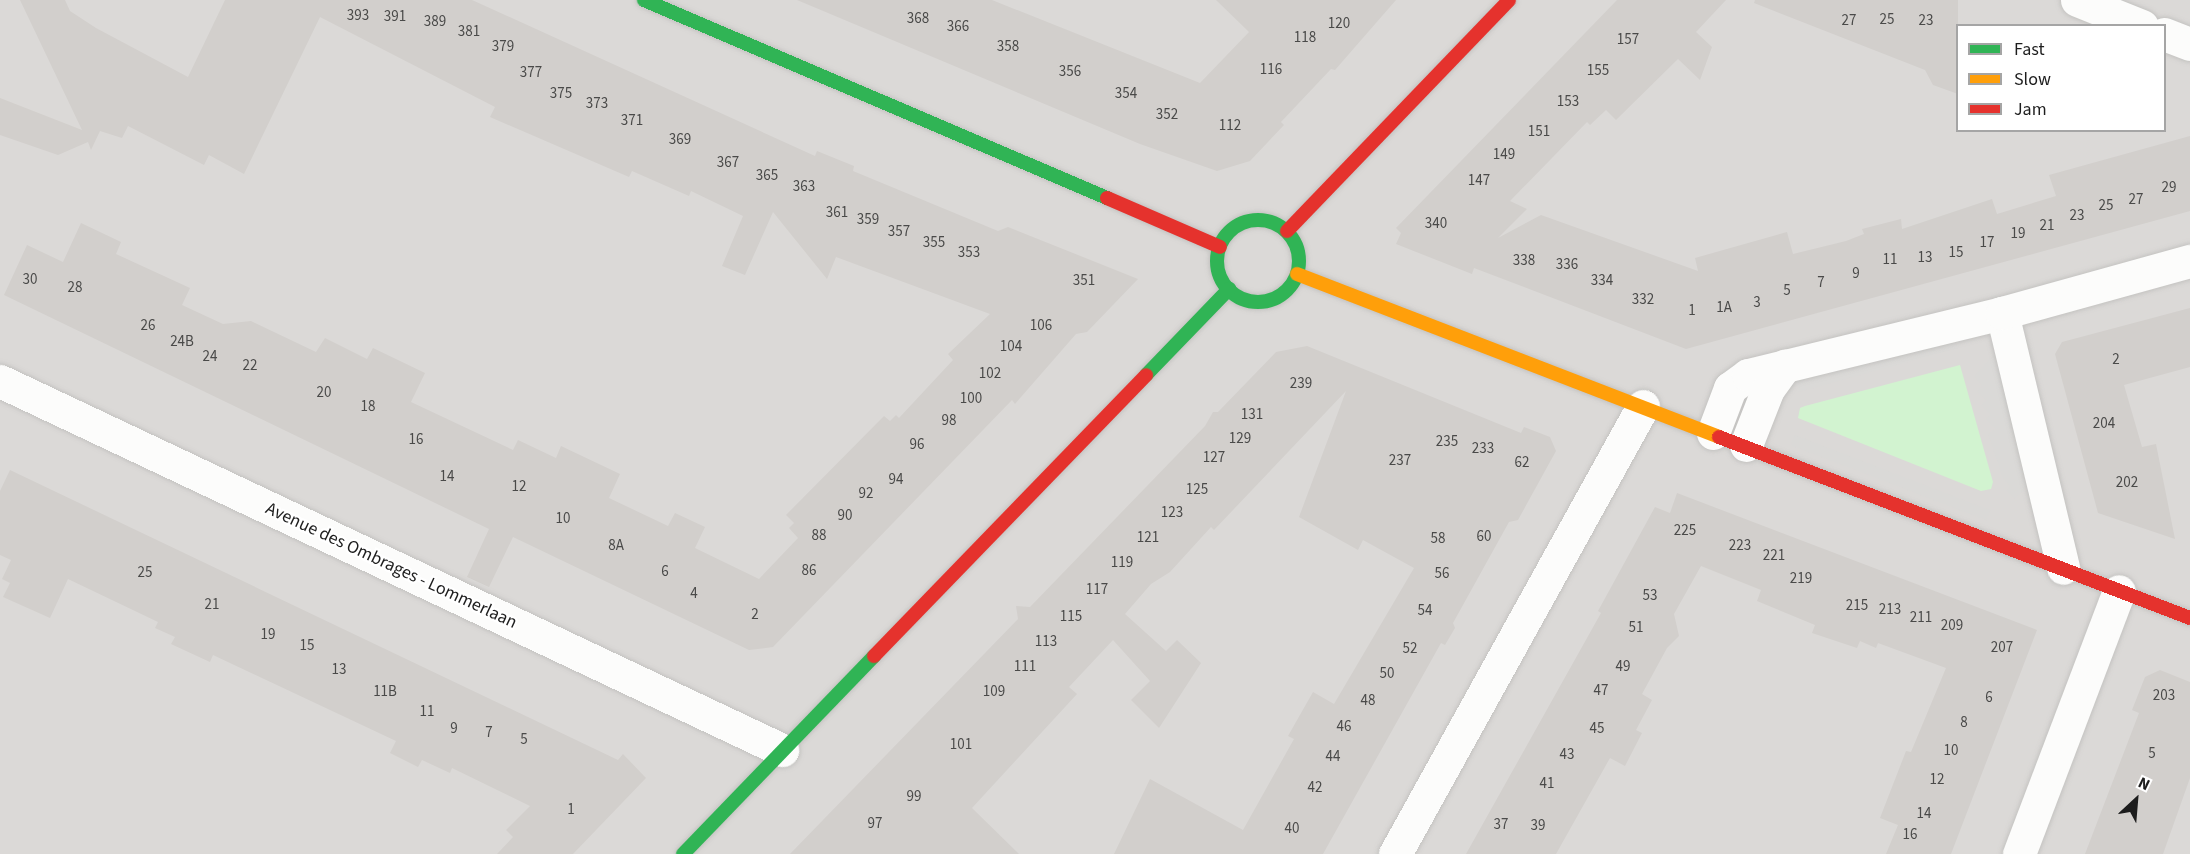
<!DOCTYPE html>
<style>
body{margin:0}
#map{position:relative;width:2190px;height:854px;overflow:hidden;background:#ece9e5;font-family:"Source Sans 3",sans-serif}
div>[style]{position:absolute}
.residential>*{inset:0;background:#dbd9d7}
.park>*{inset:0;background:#d2f3d0}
.parking>*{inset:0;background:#dad9d7;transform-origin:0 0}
.building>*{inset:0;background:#d2cfcc}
.roads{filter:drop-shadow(0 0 2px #c4c3c1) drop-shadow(0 0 2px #c4c3c1)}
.street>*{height:33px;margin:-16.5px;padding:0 16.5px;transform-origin:16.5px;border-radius:16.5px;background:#fcfcfb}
.fast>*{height:14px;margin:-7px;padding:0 7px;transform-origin:7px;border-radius:7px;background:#30b455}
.fast>.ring{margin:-7px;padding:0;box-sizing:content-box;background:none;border:14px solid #30b455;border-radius:50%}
.slow>*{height:14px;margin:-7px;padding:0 7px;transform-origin:7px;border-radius:7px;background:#ff9f0a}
.jam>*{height:14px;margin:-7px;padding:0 7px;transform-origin:7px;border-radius:7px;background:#e5322d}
span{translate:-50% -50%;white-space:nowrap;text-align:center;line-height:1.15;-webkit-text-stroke:4.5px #fff;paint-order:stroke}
.number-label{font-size:15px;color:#4a4a49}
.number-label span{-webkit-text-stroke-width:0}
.street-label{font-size:18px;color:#1d1d1d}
.legend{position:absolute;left:1956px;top:24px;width:210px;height:108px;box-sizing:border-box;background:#fff;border:2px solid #a5a5a5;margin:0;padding:8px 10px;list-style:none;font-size:18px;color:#1d1d1d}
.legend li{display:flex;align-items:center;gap:12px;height:30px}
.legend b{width:30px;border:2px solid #a5a5a5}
.north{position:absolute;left:2106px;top:770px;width:60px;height:60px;-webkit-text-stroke:4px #fff;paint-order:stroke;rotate:26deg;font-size:16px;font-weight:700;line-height:24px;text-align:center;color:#1d1d1d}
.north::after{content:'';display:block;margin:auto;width:21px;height:27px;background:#1d1d1d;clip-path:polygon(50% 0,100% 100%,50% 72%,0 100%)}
</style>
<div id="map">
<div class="residential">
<i style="clip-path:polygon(evenodd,0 0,2190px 0,2190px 854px,0 854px,0 0,1958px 26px,2164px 26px,2164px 130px,1958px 130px,1958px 26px)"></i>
</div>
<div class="park">
<i style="clip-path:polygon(1960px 365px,1993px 482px,1991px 489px,1981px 491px,1798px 418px,1800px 408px,1805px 406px)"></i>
</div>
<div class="parking">
<i style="clip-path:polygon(1963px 339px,1958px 348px,1799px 392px,1796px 381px)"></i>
<i style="clip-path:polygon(1994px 355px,2031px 484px,2014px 499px,2006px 491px,2010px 486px,2003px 478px,1988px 434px,1995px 429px,1985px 419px,1990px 415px,1981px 406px,1986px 400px,1977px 392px,1982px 386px,1974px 376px)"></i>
<i style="left:1795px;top:435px;width:209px;height:11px;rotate:21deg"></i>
</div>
<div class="building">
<i style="clip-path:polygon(20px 0,65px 0,70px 11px,96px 28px,188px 77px,225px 0,472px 0,815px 156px,817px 151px,854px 166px,853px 171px,998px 231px,1008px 227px,1138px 279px,1087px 332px,1076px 334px,1015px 404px,1012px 400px,773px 647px,749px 650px,513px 537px,489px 587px,467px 577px,489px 529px,4px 295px,27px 245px,63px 262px,81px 223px,121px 242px,116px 254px,190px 288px,182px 305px,223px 324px,251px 321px,316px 352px,325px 338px,367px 359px,373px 348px,425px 373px,411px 402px,513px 450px,518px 440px,556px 458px,561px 446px,620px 474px,609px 498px,668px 526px,675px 513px,705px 527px,695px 548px,759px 579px,798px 538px,789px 528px,794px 523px,786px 515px,884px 416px,890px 421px,896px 415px,899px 418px,953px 360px,948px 354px,990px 314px,836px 257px,827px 279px,773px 212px,745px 275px,722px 266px,743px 216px,691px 191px,689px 196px,632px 171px,629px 177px,490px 117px,495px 107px,320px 17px,244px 174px,209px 155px,204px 165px,128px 126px,122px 138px,100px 131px,91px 150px,88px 142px,58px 155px,0 135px,0 98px,82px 130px)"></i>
<i style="clip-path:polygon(797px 0,992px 0,1200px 83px,1249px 32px,1216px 0,1396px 0,1335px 70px,1331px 69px,1281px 122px,1284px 125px,1250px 161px,1217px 171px,1140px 144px)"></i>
<i style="clip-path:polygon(1617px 0,1726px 0,1696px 32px,1712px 47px,1700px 80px,1678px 59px,1616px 120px,1606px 110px,1590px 125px,1587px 122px,1510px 201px,1527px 209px,1498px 238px,1541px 215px,1698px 271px,1695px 258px,1787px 232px,1793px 254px,1846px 241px,1864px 234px,1862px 229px,1901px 219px,1902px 229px,1992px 199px,1997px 214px,2056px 196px,2049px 175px,2190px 136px,2190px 211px,1686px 349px,1474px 268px,1472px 274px,1396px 244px,1401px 233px,1396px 228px)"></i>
<i style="clip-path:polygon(1755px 0,1958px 0,1958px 94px,1933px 85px,1925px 70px,1754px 3px)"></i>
<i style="clip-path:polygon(2190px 308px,2190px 367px,2124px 385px,2142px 447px,2156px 444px,2175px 539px,2098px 513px,2055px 354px,2062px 342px)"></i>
<i style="clip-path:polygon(1307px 346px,1521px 433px,1524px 427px,1550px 437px,1556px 451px,1518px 520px,1509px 522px,1453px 623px,1455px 628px,1445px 645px,1441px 643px,1323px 854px,1114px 854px,1150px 779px,1243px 830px,1294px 739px,1288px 736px,1313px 692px,1334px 704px,1414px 568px,1363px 540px,1358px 550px,1299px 517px,1346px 391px,1214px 530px,1211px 527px,1170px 572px,1151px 584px,1125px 614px,1166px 651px,1177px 640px,1201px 663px,1159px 728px,1131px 700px,1150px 681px,1113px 640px,1069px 687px,1077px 694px,972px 808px,1019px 854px,790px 854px,1018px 619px,1016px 606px,1030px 607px,1205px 426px,1213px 412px,1218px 412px,1276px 352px)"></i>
<i style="clip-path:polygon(10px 470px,618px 760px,623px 754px,646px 778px,573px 854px,497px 854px,513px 837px,506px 830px,530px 806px,452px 768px,450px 773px,422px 760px,418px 767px,390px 753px,396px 741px,213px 655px,210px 662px,171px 644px,175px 637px,155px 628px,158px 622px,68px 579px,50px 618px,3px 597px,10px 583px,2px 579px,11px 560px,0 555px,0 491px)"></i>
<i style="clip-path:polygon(1677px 493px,2037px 630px,1951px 854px,1886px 854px,1898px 825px,1880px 818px,1906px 751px,1911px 752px,1946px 668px,1878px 643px,1876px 648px,1860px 641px,1857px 648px,1812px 633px,1815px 625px,1757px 601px,1761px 590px,1701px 566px,1674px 614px,1679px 636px,1667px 648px,1642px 694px,1652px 700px,1636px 730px,1642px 733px,1625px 766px,1610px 758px,1556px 854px,1466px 854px,1601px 613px,1598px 611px,1655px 507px,1670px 513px)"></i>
<i style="clip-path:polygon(2160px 670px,2190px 682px,2190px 778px,2163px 854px,2085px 854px,2139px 713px,2132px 710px,2145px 677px)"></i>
</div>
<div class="roads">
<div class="street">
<i style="left:2077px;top:0;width:70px;rotate:21.8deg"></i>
<i style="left:2164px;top:34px;width:28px;rotate:21deg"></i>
<i style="left:2002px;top:313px;width:262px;rotate:76.5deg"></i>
<i style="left:0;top:381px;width:865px;rotate:25.26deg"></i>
<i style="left:1713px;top:433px;width:48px;rotate:-69.3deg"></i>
<i style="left:1730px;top:388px;width:22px;rotate:-36deg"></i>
<i style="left:1748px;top:375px;width:261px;rotate:-13.7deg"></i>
<i style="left:2002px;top:313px;width:195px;rotate:-15.5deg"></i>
<i style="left:1746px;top:445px;width:60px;rotate:-68.6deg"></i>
<i style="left:1768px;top:389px;width:29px;rotate:-54deg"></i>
<i style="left:1395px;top:854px;width:512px;rotate:-61.03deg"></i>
<i style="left:2019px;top:854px;width:281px;rotate:-69.2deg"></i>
</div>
<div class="fast">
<i style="left:644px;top:0;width:504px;rotate:23.15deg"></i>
<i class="ring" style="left:1217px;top:220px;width:68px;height:68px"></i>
<i style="left:1146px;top:375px;width:120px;rotate:-46deg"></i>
<i style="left:683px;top:854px;width:275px;rotate:-46deg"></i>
</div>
<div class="slow">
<i style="left:1297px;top:274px;width:452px;rotate:21.1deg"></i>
</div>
<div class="jam">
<i style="left:1107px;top:198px;width:123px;rotate:23.4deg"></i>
<i style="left:1287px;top:231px;width:320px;rotate:-46.1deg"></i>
<i style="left:1719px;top:437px;width:505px;rotate:21.02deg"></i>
<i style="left:874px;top:656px;width:391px;rotate:-45.9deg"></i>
</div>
</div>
<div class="number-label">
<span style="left:358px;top:16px">393</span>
<span style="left:395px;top:17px">391</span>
<span style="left:918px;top:19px">368</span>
<span style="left:1887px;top:20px">25</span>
<span style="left:1849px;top:21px">27</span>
<span style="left:1926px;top:21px">23</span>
<span style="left:435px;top:22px">389</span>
<span style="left:1339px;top:24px">120</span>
<span style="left:958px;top:27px">366</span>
<span style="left:469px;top:32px">381</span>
<span style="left:1305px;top:38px">118</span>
<span style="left:1628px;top:40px">157</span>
<span style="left:503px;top:47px">379</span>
<span style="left:1008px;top:47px">358</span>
<span style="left:1271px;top:70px">116</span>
<span style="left:1598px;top:71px">155</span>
<span style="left:1070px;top:72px">356</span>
<span style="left:531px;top:73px">377</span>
<span style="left:561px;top:94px">375</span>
<span style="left:1126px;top:94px">354</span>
<span style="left:1568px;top:102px">153</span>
<span style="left:597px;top:104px">373</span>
<span style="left:1167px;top:115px">352</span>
<span style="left:632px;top:121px">371</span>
<span style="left:1230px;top:126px">112</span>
<span style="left:1539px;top:132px">151</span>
<span style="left:680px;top:140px">369</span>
<span style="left:1504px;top:155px">149</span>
<span style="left:728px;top:163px">367</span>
<span style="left:767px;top:176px">365</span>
<span style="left:1479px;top:181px">147</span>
<span style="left:804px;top:187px">363</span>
<span style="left:2169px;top:188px">29</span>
<span style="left:2136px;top:200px">27</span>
<span style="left:2106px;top:206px">25</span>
<span style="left:837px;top:213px">361</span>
<span style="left:2077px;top:216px">23</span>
<span style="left:868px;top:220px">359</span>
<span style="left:1436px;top:224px">340</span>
<span style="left:2047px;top:226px">21</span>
<span style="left:899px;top:232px">357</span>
<span style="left:2018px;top:234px">19</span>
<span style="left:934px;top:243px">355</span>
<span style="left:1987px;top:243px">17</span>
<span style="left:969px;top:253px">353</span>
<span style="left:1956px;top:253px">15</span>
<span style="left:1925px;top:258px">13</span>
<span style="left:1890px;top:260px">11</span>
<span style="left:1524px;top:261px">338</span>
<span style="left:1567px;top:265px">336</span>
<span style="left:1856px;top:274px">9</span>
<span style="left:30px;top:280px">30</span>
<span style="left:1084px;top:281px">351</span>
<span style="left:1602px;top:281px">334</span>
<span style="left:1821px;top:283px">7</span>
<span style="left:75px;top:288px">28</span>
<span style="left:1787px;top:291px">5</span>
<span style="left:1643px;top:300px">332</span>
<span style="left:1757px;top:303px">3</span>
<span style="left:1724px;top:308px">1A</span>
<span style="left:1692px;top:311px">1</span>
<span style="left:148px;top:326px">26</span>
<span style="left:1041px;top:326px">106</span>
<span style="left:182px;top:342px">24B</span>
<span style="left:1011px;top:347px">104</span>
<span style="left:210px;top:357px">24</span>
<span style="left:2116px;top:360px">2</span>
<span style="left:250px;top:366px">22</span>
<span style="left:990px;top:374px">102</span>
<span style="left:1301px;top:384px">239</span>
<span style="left:324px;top:393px">20</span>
<span style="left:971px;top:399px">100</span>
<span style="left:368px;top:407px">18</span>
<span style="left:1252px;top:415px">131</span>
<span style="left:949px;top:421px">98</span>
<span style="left:2104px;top:424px">204</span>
<span style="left:1240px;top:439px">129</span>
<span style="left:416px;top:440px">16</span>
<span style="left:1447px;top:442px">235</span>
<span style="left:917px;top:445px">96</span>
<span style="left:1483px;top:449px">233</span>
<span style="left:1214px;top:458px">127</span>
<span style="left:1400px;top:461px">237</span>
<span style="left:1522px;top:463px">62</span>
<span style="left:447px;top:477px">14</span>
<span style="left:896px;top:480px">94</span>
<span style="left:2127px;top:483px">202</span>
<span style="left:519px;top:487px">12</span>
<span style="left:1197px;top:490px">125</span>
<span style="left:866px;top:494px">92</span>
<span style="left:1172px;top:513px">123</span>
<span style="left:845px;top:516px">90</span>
<span style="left:563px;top:519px">10</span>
<span style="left:1685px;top:531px">225</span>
<span style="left:819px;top:536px">88</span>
<span style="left:1484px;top:537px">60</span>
<span style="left:1148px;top:538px">121</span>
<span style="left:1438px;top:539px">58</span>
<span style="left:616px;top:546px">8A</span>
<span style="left:1740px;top:546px">223</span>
<span style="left:1774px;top:556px">221</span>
<span style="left:1122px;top:563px">119</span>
<span style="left:809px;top:571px">86</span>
<span style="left:665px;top:572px">6</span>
<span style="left:145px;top:573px">25</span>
<span style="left:1442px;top:574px">56</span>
<span style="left:1801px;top:579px">219</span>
<span style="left:1097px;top:590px">117</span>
<span style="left:694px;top:594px">4</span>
<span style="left:1650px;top:596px">53</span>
<span style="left:212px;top:605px">21</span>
<span style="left:1857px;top:606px">215</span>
<span style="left:1890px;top:610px">213</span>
<span style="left:1425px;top:611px">54</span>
<span style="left:755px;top:615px">2</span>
<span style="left:1071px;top:617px">115</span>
<span style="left:1921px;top:618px">211</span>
<span style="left:1952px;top:626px">209</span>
<span style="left:1636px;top:628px">51</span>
<span style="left:268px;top:635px">19</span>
<span style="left:1046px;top:642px">113</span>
<span style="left:307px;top:646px">15</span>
<span style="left:2002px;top:648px">207</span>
<span style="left:1410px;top:649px">52</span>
<span style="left:1025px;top:667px">111</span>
<span style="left:1623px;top:667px">49</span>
<span style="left:339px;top:670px">13</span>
<span style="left:1387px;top:674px">50</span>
<span style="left:1601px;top:691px">47</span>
<span style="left:385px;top:692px">11B</span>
<span style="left:994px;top:692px">109</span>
<span style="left:2164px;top:696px">203</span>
<span style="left:1989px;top:698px">6</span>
<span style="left:1368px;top:701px">48</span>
<span style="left:427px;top:712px">11</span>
<span style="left:1964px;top:723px">8</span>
<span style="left:1344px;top:727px">46</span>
<span style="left:454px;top:729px">9</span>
<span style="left:1597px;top:729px">45</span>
<span style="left:489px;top:733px">7</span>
<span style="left:524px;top:740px">5</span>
<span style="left:961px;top:745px">101</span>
<span style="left:1951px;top:751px">10</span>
<span style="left:2152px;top:754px">5</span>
<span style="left:1567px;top:755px">43</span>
<span style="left:1333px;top:757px">44</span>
<span style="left:1937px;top:780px">12</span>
<span style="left:1547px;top:784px">41</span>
<span style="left:1315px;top:788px">42</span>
<span style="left:914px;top:797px">99</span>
<span style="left:571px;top:810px">1</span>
<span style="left:1924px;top:814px">14</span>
<span style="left:875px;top:824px">97</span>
<span style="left:1501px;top:825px">37</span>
<span style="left:1538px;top:826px">39</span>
<span style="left:1292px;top:829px">40</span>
<span style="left:1910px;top:835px">16</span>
</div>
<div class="street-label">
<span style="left:391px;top:566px;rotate:25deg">Avenue des Ombrages - Lommerlaan</span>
</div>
<ul class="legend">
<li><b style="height:8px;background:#30b455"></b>Fast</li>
<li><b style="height:8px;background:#ff9f0a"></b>Slow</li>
<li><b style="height:8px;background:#e5322d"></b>Jam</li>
</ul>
<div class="north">N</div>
</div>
